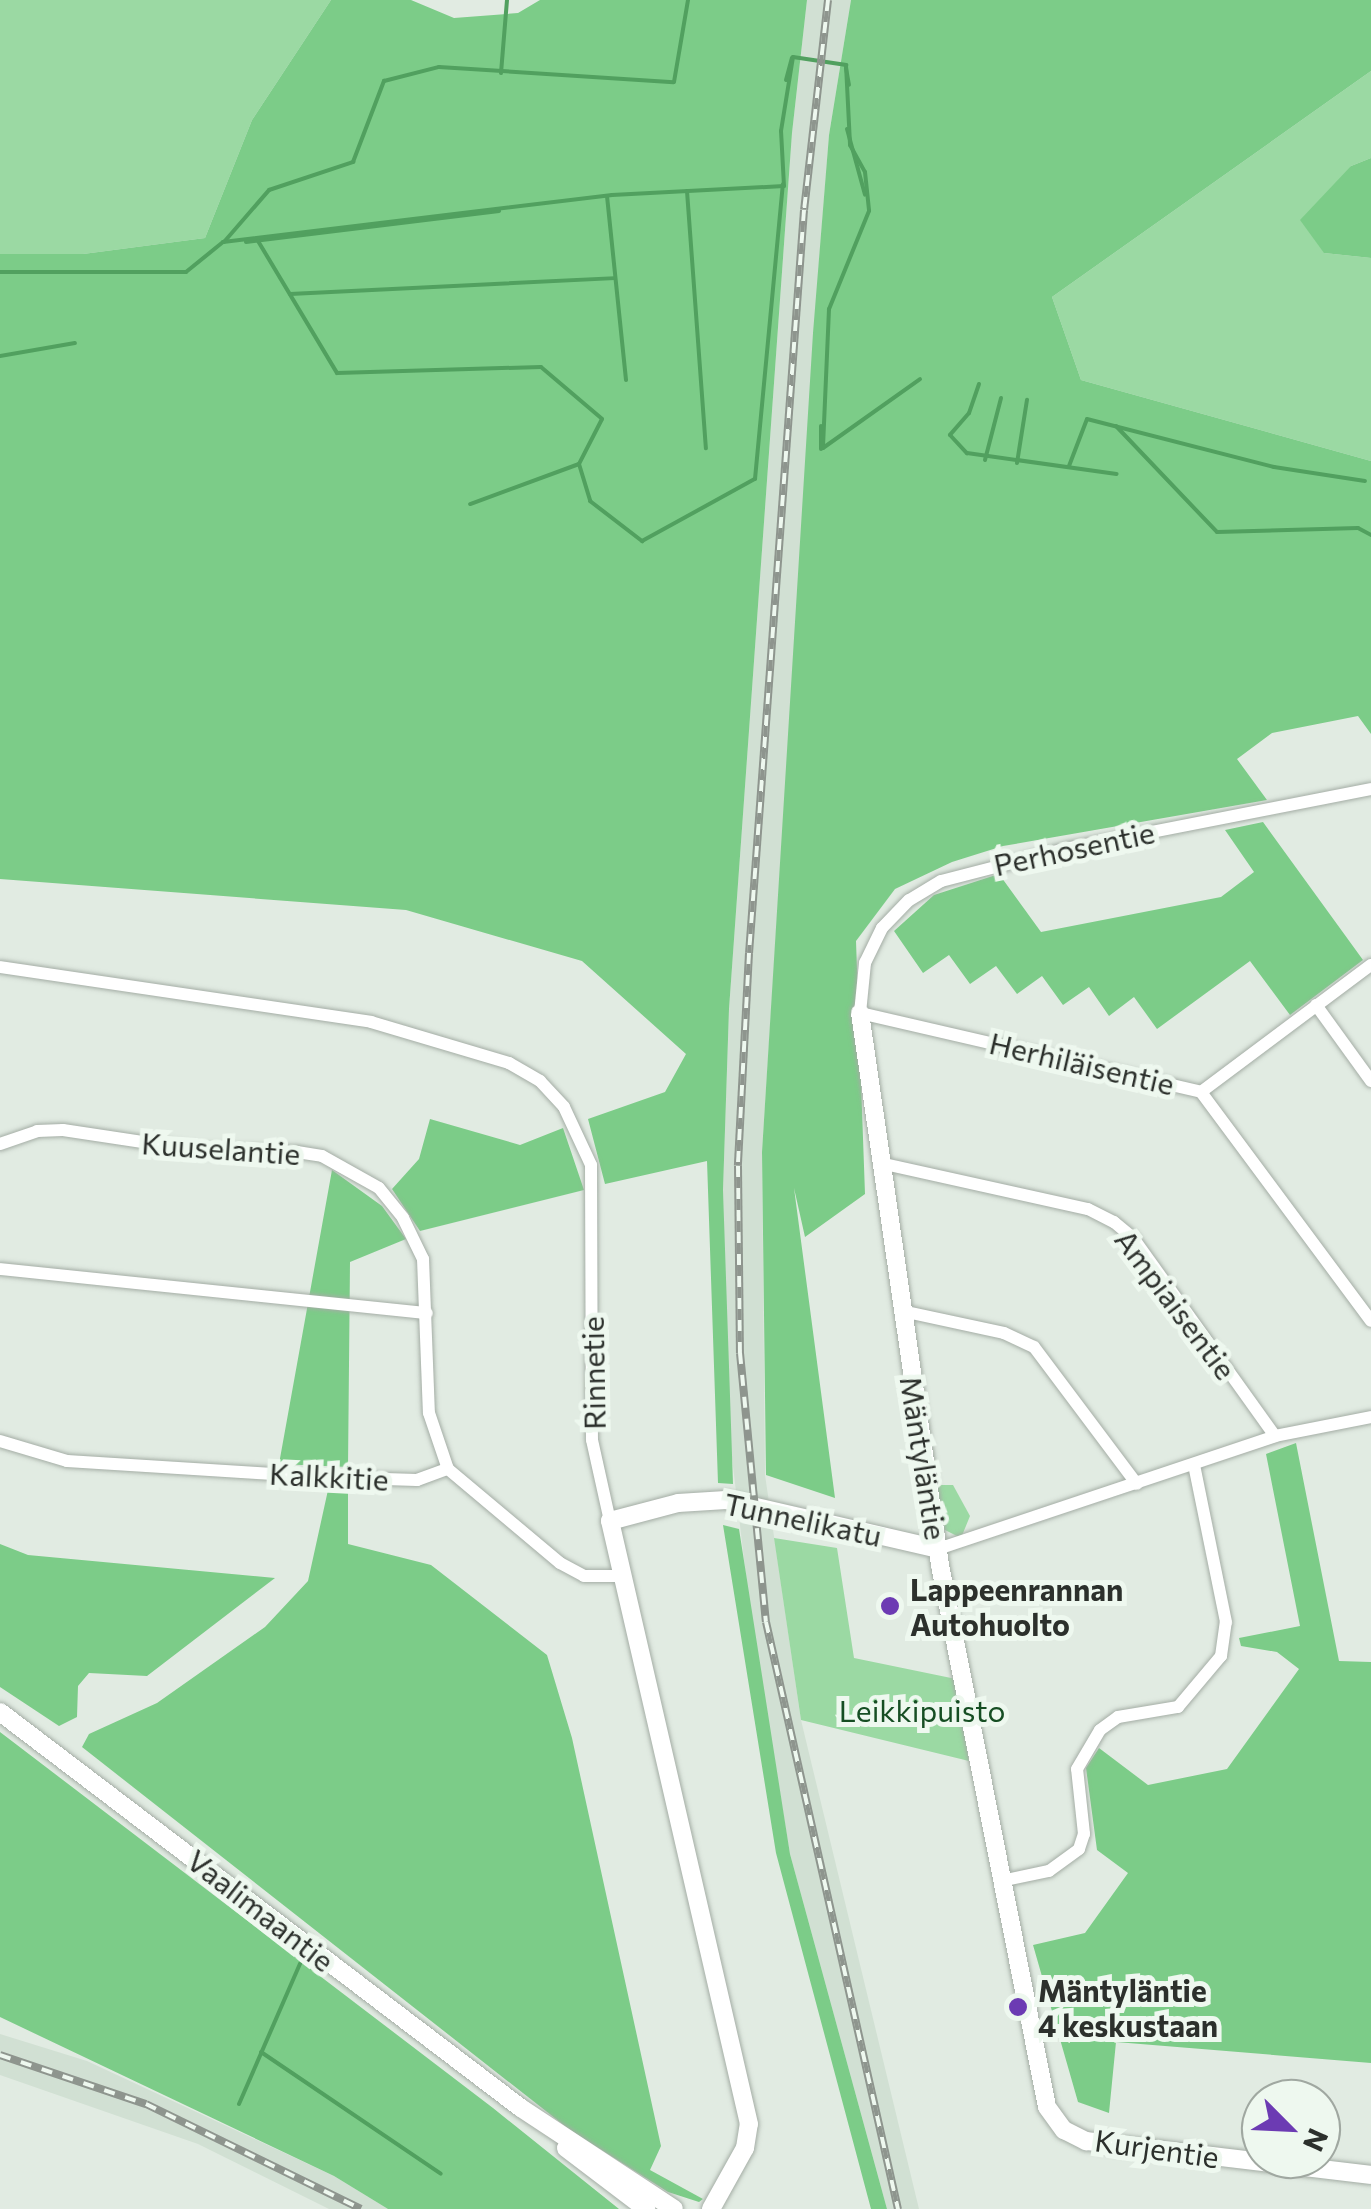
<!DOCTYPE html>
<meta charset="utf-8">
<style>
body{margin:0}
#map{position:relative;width:1371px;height:2209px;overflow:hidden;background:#e1ebe2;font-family:Commissioner,sans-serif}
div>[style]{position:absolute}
.built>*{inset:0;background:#d1e0d3}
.green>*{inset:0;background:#9bd9a3}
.forest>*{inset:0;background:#7ccc88}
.stream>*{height:4px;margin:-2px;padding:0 2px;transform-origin:2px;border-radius:2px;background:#51a05f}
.roads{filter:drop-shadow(0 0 2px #a4ada5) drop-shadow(0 0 2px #a4ada5)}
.street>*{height:12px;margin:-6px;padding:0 6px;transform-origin:6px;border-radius:6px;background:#fff}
.secondary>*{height:18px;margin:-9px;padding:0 9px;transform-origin:9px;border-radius:9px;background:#fff}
.rail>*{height:8px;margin-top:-4px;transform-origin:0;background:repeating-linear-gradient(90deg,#eef8ef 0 11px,#8e958e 0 22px);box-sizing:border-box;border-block:2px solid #8e958e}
.dots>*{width:28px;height:28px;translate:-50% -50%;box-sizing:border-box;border:5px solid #eef8ef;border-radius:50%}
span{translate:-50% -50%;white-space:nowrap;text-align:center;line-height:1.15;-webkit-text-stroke:10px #eef8ef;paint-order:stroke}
.street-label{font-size:30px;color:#2c302c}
.poi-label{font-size:30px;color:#2c302c;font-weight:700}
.left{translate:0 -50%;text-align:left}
.park-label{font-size:30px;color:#164e23}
.north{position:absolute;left:1241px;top:2079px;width:100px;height:100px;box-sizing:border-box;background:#eef8ef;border:2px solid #a0a8a1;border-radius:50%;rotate:114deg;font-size:28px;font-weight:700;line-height:40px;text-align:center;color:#2c302c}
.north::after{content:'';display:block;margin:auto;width:35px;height:45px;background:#6c3bb3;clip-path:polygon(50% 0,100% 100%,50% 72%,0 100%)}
</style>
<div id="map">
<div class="built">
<i style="clip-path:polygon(807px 0,851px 0,829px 135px,819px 263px,762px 1152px,765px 1475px,801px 1720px,919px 2209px,887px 2209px,790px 1854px,750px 1610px,728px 1424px,723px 1190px,729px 1009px,792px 133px)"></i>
<i style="clip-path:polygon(0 2034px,87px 2061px,334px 2176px,388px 2209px,329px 2209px,198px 2144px,0 2075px)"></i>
</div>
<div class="green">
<i style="clip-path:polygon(0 0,331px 0,252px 120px,205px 238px,83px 254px,0 254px)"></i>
<i style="clip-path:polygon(1371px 71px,1371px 158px,1351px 166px,1324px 253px,1371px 258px,1371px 461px,1081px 380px,1052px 297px)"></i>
<i style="clip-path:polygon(940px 1485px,953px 1485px,970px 1516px,961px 1538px,939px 1527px,935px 1493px)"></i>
<i style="clip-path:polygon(774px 1538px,837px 1548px,854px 1658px,956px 1679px,969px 1761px,801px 1720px)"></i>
</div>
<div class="forest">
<i style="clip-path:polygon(331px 0,411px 0,454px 18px,518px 13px,540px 0,807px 0,792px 133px,729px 1009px,723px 1190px,733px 1484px,718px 1483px,707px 1161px,605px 1184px,588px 1119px,665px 1092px,686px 1054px,582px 961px,406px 910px,0 879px,0 254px,83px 254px,205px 238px,252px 120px)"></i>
<i style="clip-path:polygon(851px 0,1371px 0,1371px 71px,1052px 297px,1081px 380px,1371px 461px,1371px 734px,1358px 716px,1272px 733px,1237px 759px,1267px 800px,1003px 846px,952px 862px,895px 889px,856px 941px,865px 1194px,805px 1237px,794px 1188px,835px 1498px,766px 1475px,762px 1152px,813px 333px,829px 135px)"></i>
<i style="clip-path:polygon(1371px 158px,1371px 258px,1324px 253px,1300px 220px,1351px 166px)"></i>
<i style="clip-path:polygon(1263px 822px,1363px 960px,1290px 1015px,1250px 961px,1157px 1029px,1134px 997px,1109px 1016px,1089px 987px,1063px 1005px,1042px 976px,1017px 994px,996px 966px,970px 984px,949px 955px,923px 973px,894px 931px,934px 895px,999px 874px,1041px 932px,1221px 897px,1254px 872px,1225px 830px)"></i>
<i style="clip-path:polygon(430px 1119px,520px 1145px,563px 1128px,584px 1190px,420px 1231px,392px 1189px,419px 1159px)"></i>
<i style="clip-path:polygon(332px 1170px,382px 1206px,406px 1239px,350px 1262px,348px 1467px,279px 1464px)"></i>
<i style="clip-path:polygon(1296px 1443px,1339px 1661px,1371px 1662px,1371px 2063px,1116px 2042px,1109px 2113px,1078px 2102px,1033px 1945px,1085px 1933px,1128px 1873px,1097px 1850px,1086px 1768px,1099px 1748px,1148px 1785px,1227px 1769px,1299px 1669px,1277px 1652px,1241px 1646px,1239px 1638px,1300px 1626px,1266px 1454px)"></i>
<i style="clip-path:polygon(348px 1489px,348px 1544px,431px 1565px,547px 1655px,572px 1738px,661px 2146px,650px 2170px,703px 2199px,699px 2202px,668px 2192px,570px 2130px,82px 1747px,89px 1734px,157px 1703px,265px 1627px,308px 1581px,328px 1490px)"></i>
<i style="clip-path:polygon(723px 1525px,739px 1529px,790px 1854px,887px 2209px,871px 2209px,776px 1853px)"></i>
<i style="clip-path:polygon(0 1544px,28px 1555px,275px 1578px,147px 1676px,89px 1673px,78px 1686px,77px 1717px,59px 1726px,0 1687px)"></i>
<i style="clip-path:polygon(0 1732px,493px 2108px,619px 2209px,388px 2209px,334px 2176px,0 2017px)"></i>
</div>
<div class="stream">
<i style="left:846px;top:68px;width:17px;rotate:80deg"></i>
<i style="left:501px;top:73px;width:73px;rotate:-85.3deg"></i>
<i style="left:786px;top:80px;width:23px;rotate:-75deg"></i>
<i style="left:847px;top:129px;width:68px;rotate:74.7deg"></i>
<i style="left:687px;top:191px;width:258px;rotate:85.8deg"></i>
<i style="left:607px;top:196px;width:185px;rotate:84.1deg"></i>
<i style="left:258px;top:241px;width:154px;rotate:59.1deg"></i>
<i style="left:337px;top:373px;width:204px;rotate:-1.7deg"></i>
<i style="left:541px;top:367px;width:80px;rotate:40.4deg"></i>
<i style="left:602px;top:419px;width:51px;rotate:117.1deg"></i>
<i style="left:579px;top:464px;width:116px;rotate:159.8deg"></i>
<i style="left:224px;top:242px;width:69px;rotate:-49.1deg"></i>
<i style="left:269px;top:190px;width:89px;rotate:-18.4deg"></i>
<i style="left:353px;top:162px;width:87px;rotate:-69.1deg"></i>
<i style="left:384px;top:81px;width:57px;rotate:-14.3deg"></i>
<i style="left:439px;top:67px;width:235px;rotate:3.7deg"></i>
<i style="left:674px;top:82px;width:83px;rotate:-80.3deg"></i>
<i style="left:246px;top:242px;width:255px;rotate:-7deg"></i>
<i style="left:0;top:272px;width:186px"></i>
<i style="left:186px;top:272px;width:48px;rotate:-39deg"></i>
<i style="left:223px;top:242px;width:392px;rotate:-6.9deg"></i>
<i style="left:612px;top:195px;width:172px;rotate:-3deg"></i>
<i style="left:784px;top:186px;width:55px;rotate:-93.1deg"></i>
<i style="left:781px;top:131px;width:75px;rotate:-80.8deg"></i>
<i style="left:793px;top:57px;width:54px;rotate:8.6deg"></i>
<i style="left:846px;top:65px;width:80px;rotate:87.1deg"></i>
<i style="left:850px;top:145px;width:31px;rotate:61deg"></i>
<i style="left:865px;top:172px;width:39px;rotate:84deg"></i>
<i style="left:869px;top:211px;width:106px;rotate:112.2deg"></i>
<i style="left:829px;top:309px;width:139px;rotate:92.5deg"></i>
<i style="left:823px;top:448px;width:119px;rotate:-35.4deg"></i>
<i style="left:290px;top:294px;width:325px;rotate:-2.8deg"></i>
<i style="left:0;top:356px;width:76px;rotate:-9.8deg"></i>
<i style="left:979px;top:384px;width:31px;rotate:109deg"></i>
<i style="left:969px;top:413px;width:29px;rotate:131deg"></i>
<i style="left:950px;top:435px;width:25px;rotate:47deg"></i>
<i style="left:967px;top:453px;width:151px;rotate:8deg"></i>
<i style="left:1116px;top:426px;width:146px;rotate:46.4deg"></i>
<i style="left:1217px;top:532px;width:141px;rotate:-1.6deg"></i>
<i style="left:1358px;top:528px;width:15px;rotate:28deg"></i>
<i style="left:821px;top:449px;width:23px;rotate:-90deg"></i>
<i style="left:985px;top:460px;width:64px;rotate:-75.5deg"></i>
<i style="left:1017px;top:463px;width:64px;rotate:-81deg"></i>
<i style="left:579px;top:464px;width:39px;rotate:73deg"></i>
<i style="left:590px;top:501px;width:66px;rotate:37.6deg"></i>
<i style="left:642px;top:541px;width:129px;rotate:-28.8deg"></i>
<i style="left:755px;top:479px;width:296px;rotate:-84.6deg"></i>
<i style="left:1069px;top:466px;width:50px;rotate:-69deg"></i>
<i style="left:1087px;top:419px;width:193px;rotate:14.4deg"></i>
<i style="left:1274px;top:467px;width:92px;rotate:8.7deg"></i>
<i style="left:261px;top:2052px;width:217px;rotate:34.1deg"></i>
<i style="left:239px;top:2104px;width:153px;rotate:-66.5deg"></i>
</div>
<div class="roads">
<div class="street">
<i style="left:1371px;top:789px;width:308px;rotate:168.9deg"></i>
<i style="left:1069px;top:848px;width:132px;rotate:165.5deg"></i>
<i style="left:941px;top:881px;width:37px;rotate:149deg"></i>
<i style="left:909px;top:900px;width:39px;rotate:134deg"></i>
<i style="left:882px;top:928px;width:39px;rotate:116deg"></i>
<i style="left:865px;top:963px;width:50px;rotate:95.7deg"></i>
<i style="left:860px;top:1013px;width:350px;rotate:13deg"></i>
<i style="left:1201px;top:1092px;width:285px;rotate:53.4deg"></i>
<i style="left:0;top:967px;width:375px;rotate:8.4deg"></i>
<i style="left:371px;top:1022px;width:144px;rotate:16.5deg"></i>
<i style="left:509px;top:1063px;width:36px;rotate:30deg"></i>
<i style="left:540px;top:1081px;width:35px;rotate:47deg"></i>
<i style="left:564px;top:1107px;width:64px;rotate:65deg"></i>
<i style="left:591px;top:1165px;width:275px;rotate:89.8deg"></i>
<i style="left:592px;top:1440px;width:83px;rotate:77.5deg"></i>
<i style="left:1316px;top:1005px;width:94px;rotate:54.1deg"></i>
<i style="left:1201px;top:1092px;width:212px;rotate:-36.8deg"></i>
<i style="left:0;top:1144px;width:39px;rotate:-19deg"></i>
<i style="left:37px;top:1131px;width:26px;rotate:-2deg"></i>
<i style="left:63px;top:1130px;width:134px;rotate:8.6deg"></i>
<i style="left:196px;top:1150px;width:101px;rotate:1.1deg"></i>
<i style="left:297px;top:1152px;width:25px;rotate:9deg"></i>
<i style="left:322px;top:1156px;width:65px;rotate:29.3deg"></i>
<i style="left:379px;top:1188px;width:38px;rotate:51deg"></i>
<i style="left:403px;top:1218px;width:46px;rotate:64deg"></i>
<i style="left:423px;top:1259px;width:154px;rotate:87.8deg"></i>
<i style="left:429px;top:1413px;width:59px;rotate:71.3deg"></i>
<i style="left:880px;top:1163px;width:213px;rotate:12.5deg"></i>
<i style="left:1088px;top:1209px;width:29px;rotate:27deg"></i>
<i style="left:1114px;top:1222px;width:26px;rotate:40deg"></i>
<i style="left:1134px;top:1239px;width:242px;rotate:54.4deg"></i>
<i style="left:0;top:1269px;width:429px;rotate:5.9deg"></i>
<i style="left:902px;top:1311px;width:104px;rotate:12.2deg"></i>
<i style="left:1004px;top:1333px;width:33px;rotate:25deg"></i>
<i style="left:1034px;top:1347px;width:171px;rotate:53.1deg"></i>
<i style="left:0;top:1441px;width:70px;rotate:16.6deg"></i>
<i style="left:67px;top:1461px;width:254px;rotate:3.6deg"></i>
<i style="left:320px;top:1477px;width:97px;rotate:1.8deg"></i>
<i style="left:417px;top:1480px;width:33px;rotate:-20deg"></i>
<i style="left:448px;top:1469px;width:146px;rotate:40deg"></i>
<i style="left:560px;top:1563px;width:27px;rotate:28deg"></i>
<i style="left:584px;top:1576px;width:38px"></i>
<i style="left:938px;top:1549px;width:355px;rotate:-18.5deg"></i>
<i style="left:1275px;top:1436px;width:98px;rotate:-11.2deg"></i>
<i style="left:1001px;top:1881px;width:49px;rotate:-11.8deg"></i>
<i style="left:1049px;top:1871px;width:37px;rotate:-36deg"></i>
<i style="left:1079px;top:1849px;width:16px;rotate:-72deg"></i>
<i style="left:1084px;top:1834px;width:65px;rotate:-96.1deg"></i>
<i style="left:1077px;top:1769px;width:45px;rotate:-59.5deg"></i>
<i style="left:1100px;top:1730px;width:22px;rotate:-36deg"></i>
<i style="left:1118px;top:1717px;width:61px;rotate:-9.5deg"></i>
<i style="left:1178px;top:1707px;width:67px;rotate:-49.9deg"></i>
<i style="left:1221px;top:1656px;width:34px;rotate:-82deg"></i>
<i style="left:1226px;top:1622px;width:160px;rotate:-101.5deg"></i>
</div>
<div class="secondary">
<i style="left:860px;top:1013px;width:558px;rotate:81.75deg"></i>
<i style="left:940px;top:1565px;width:552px;rotate:78.83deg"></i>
<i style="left:1047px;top:2107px;width:29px;rotate:54deg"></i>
<i style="left:1064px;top:2130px;width:25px;rotate:27deg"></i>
<i style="left:1086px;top:2141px;width:287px;rotate:6.8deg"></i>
<i style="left:0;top:1712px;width:654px;rotate:37.24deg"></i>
<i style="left:521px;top:2108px;width:183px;rotate:33.4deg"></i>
<i style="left:566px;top:2148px;width:101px;rotate:37.3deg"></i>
<i style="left:711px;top:2209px;width:70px;rotate:-60.9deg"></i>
<i style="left:745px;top:2148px;width:24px;rotate:-81deg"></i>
<i style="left:749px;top:2124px;width:619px;rotate:-102.98deg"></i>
<i style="left:610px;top:1521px;width:70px;rotate:-14.8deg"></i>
<i style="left:678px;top:1503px;width:48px;rotate:-3.6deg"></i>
<i style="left:726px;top:1500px;width:218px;rotate:13deg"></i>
</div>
</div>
<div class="rail">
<i style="left:828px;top:0;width:211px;rotate:96.5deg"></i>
<i style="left:804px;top:210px;width:745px;rotate:94.23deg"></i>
<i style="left:749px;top:953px;width:213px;rotate:93deg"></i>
<i style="left:738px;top:1166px;width:187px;rotate:89.4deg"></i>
<i style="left:740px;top:1353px;width:270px;rotate:84.5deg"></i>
<i style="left:766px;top:1622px;width:602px;rotate:77.33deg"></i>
<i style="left:0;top:2055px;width:154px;rotate:18.6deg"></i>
<i style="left:146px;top:2104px;width:239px;rotate:26deg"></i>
</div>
<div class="dots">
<i style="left:890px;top:1606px;background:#6c3bb3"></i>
<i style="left:1018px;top:2007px;background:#6c3bb3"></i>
</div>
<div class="street-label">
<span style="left:1074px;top:848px;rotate:-12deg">Perhosentie</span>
<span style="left:1082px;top:1063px;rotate:13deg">Herhiläisentie</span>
<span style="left:221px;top:1148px;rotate:4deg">Kuuselantie</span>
<span style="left:1176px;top:1304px;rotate:53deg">Ampiaisentie</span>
<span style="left:593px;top:1373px;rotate:-91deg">Rinnetie</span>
<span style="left:924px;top:1458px;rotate:81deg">Mäntyläntie</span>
<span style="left:329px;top:1476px;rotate:3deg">Kalkkitie</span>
<span style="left:803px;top:1519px;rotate:12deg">Tunnelikatu</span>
<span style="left:261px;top:1910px;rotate:38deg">Vaalimaantie</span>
<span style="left:1157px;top:2148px;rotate:8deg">Kurjentie</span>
</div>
<div class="poi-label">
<span class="left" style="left:910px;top:1606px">Lappeenrannan<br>Autohuolto</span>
<span class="left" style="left:1038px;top:2007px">Mäntyläntie<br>4 keskustaan</span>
</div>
<div class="park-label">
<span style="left:922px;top:1710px">Leikkipuisto</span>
</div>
<div class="north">N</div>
</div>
